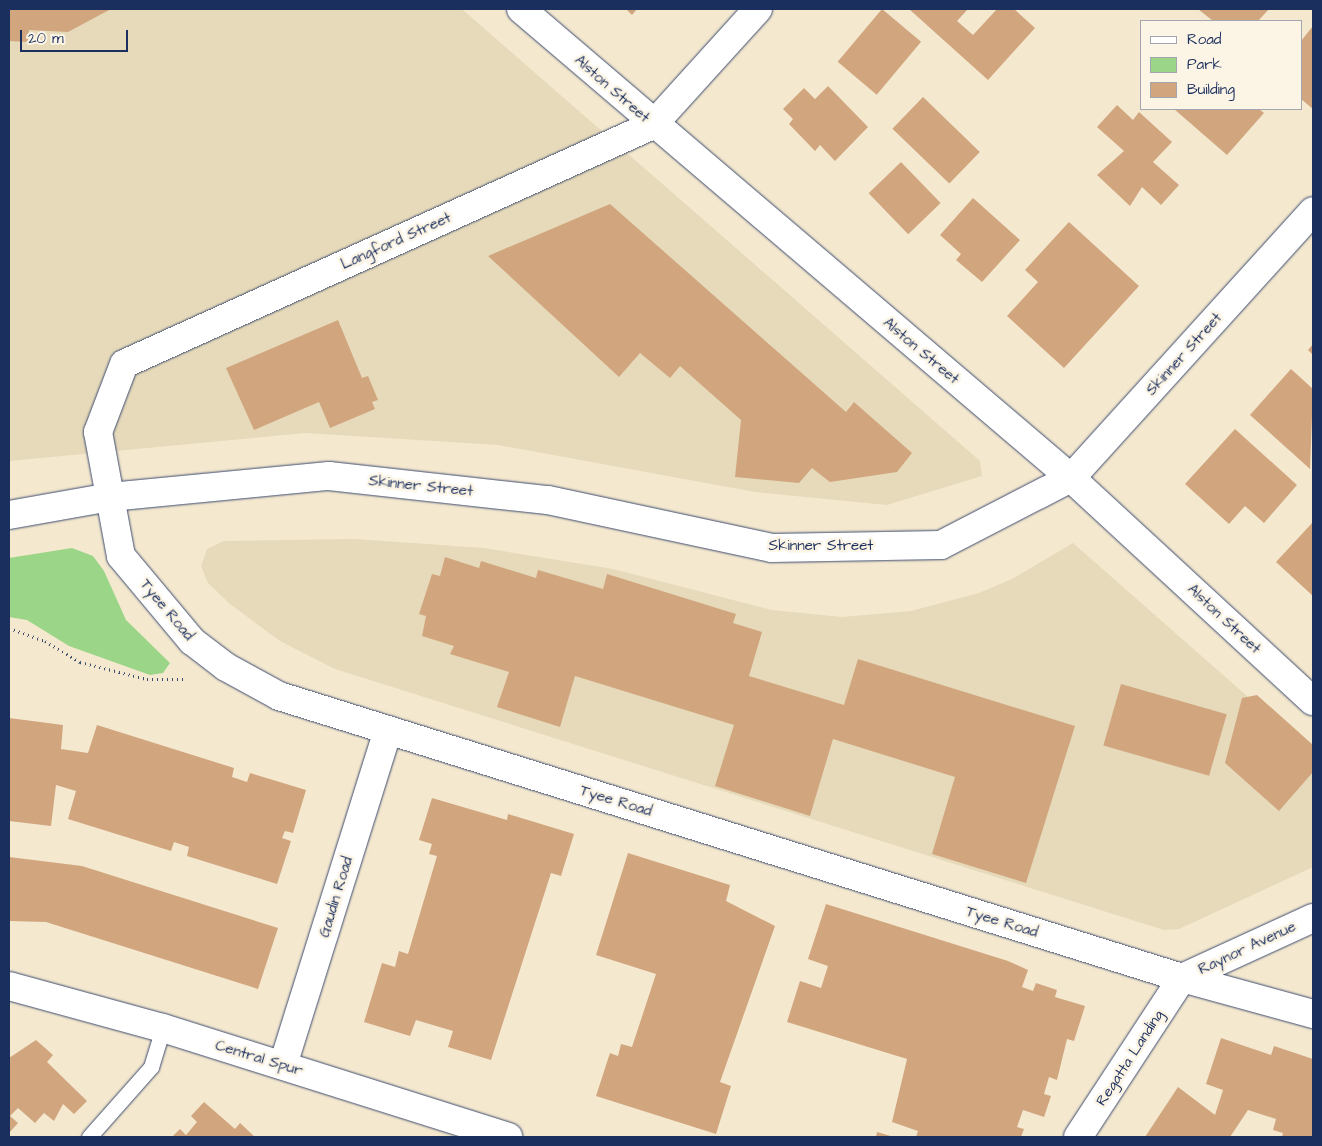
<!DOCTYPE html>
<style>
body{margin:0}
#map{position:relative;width:1322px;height:1146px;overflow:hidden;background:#f4e8cf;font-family:"Architects Daughter",sans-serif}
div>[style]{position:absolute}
.built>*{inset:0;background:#e6daba}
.green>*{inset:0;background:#9ad588}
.building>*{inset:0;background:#d1a67f;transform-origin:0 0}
.path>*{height:3px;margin-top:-1.5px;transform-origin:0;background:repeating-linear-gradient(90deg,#3c4b6f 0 1px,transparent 0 5px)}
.roads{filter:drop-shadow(0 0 1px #3c4b6f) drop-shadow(0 0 1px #3c4b6f)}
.lane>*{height:15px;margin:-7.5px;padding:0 7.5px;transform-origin:7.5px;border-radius:7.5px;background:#fff}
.street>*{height:28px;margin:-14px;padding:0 14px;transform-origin:14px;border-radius:14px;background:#fff}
.secondary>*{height:28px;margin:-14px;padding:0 14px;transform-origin:14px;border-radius:14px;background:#fff}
span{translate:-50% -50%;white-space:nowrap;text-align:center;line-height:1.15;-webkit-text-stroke:5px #fcf5e5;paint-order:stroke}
.street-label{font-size:15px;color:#1b2f5e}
.frame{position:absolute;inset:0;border:10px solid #1b2f5e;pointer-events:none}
.legend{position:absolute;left:1140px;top:20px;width:162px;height:90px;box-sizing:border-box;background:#fcf5e5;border:1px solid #a2a6af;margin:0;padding:6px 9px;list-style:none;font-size:15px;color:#1b2f5e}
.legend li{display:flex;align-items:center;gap:10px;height:25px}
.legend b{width:25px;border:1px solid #a2a6af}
.scale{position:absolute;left:20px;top:30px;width:108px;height:22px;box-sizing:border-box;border:2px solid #1b2f5e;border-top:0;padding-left:6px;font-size:15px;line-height:18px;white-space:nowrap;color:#1b2f5e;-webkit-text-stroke:4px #fcf5e5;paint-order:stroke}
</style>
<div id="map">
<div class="built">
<i style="clip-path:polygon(9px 9px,462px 9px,980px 461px,982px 476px,887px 505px,755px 492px,498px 445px,305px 433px,9px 461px)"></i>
<i style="clip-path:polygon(355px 539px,484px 548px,613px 569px,772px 610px,842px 617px,911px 611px,979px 593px,1012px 579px,1073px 543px,1313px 754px,1313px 867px,1179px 929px,1164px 930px,335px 669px,280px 641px,230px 604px,208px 583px,201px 566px,207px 549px,224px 541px)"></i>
</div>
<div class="green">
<i style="clip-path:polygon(72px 548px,93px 556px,104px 571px,126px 620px,170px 663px,163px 673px,150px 675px,69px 646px,27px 620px,9px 617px,9px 558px)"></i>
</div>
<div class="building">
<i style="clip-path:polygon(9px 9px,111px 9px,68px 32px,29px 30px,28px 42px,9px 41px)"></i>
<i style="clip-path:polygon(626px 9px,637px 9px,632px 15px)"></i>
<i style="left:882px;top:9px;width:51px;height:69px;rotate:40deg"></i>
<i style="clip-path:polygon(909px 9px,968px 9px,957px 21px,973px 35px,997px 9px,1014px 9px,1035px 28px,988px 80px)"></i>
<i style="clip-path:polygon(1198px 9px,1269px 9px,1258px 21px,1213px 21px)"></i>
<i style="clip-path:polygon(1313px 26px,1313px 109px,1301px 99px,1301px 41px)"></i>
<i style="clip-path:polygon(828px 86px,868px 127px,835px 161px,820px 145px,815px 151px,789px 124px,793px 119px,783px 109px,804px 88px,815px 99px)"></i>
<i style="left:923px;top:97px;width:79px;height:44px;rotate:44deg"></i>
<i style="clip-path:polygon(1117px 105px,1133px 120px,1139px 112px,1172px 142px,1153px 162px,1179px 185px,1161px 205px,1142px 187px,1130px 206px,1097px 175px,1124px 151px,1097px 127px)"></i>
<i style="clip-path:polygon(1174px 109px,1259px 109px,1264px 113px,1227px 155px)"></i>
<i style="left:901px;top:162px;width:57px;height:45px;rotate:46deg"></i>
<i style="clip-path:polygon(973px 198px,1020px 240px,982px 282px,956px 260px,961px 254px,940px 235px)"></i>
<i style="clip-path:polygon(610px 204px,846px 412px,854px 402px,912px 453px,897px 472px,830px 482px,812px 468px,799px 483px,735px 477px,741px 420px,680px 366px,670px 378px,640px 353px,619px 377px,488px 256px)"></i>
<i style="clip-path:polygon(1069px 222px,1139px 286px,1064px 368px,1007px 316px,1038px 282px,1025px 270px)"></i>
<i style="clip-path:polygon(338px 320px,362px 378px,368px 376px,378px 400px,372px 402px,375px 409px,330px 428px,319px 402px,254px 430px,226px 368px)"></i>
<i style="clip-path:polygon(1313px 344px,1313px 355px,1308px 350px)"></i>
<i style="clip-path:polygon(1291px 369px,1313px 389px,1310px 469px,1250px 415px)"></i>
<i style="clip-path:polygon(1235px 429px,1297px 485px,1264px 523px,1245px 506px,1229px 524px,1185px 484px)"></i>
<i style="clip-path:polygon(1313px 522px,1313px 596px,1276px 562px)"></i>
<i style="clip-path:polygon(445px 557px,479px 568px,481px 561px,536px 578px,538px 570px,603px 589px,607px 574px,736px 614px,733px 623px,762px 632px,749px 676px,844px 705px,858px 659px,1075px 726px,1026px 883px,932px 854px,955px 777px,833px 739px,810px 816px,715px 786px,734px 725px,575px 676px,560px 727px,497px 707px,509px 672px,450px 654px,454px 646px,422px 636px,426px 616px,419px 614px,432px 574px,440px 576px)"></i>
<i style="left:1121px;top:684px;width:110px;height:64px;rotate:16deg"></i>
<i style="clip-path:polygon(1257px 695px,1313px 745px,1313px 772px,1279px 811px,1225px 763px,1242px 698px)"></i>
<i style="clip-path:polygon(9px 718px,63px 725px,61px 749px,88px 753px,97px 725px,234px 768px,232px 777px,247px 782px,250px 773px,306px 790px,293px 833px,285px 831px,282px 838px,291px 841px,277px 884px,187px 856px,189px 847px,174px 842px,171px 851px,68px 819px,76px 791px,56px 785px,51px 826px,9px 821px)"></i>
<i style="clip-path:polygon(432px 798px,507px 820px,508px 814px,574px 834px,561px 876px,551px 873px,491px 1060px,448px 1047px,453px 1031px,416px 1020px,410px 1036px,364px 1022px,382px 963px,395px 967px,399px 951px,408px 954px,437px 856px,429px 854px,432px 844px,419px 840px)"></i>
<i style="clip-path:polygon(628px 853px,730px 885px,726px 901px,775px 926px,720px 1082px,731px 1086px,716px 1134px,596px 1096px,610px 1053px,618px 1056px,621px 1044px,632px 1047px,656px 974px,596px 955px)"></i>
<i style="clip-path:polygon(9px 857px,82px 866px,278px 928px,258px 989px,46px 922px,9px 921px)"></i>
<i style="clip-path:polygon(826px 904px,1008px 961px,1028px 970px,1022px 987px,1033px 991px,1036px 983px,1057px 990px,1055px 997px,1085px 1006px,1074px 1041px,1067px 1039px,1057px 1080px,1049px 1077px,1044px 1094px,1051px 1096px,1044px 1117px,1023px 1110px,1017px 1127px,1024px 1129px,1021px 1137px,916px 1137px,918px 1131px,892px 1122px,907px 1059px,787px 1022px,800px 981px,821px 988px,828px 966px,808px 959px)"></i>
<i style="clip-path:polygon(1221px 1038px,1271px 1055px,1274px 1046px,1313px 1059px,1313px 1137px,1282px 1137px,1283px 1133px,1273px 1130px,1276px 1119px,1248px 1110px,1230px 1137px,1145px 1137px,1178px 1087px,1215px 1115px,1223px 1090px,1206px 1084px)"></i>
<i style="clip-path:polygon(36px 1040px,53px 1055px,47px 1062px,87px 1101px,74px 1114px,63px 1104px,54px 1121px,44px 1113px,35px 1123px,18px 1108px,10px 1116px,18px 1123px,9px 1133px,9px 1058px)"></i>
<i style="clip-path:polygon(204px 1102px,235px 1129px,240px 1123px,255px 1137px,172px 1137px,180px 1129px,186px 1135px,197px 1122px,191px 1116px)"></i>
<i style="clip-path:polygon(877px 1132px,894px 1137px,876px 1137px)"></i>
</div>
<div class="path">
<i style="left:9px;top:628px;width:38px;rotate:20deg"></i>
<i style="left:45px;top:641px;width:41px;rotate:31deg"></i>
<i style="left:80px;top:662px;width:69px;rotate:14.2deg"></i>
<i style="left:147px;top:679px;width:40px"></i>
</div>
<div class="roads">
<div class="lane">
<i style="left:89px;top:1137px;width:94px;rotate:-48.5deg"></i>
<i style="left:151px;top:1067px;width:41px;rotate:-72.9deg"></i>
</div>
<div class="street">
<i style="left:521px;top:9px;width:723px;rotate:40.46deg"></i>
<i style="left:1071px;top:478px;width:329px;rotate:42.7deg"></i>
<i style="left:758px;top:9px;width:156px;rotate:132.2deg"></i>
<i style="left:653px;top:125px;width:580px;rotate:155.69deg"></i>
<i style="left:124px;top:364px;width:73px;rotate:110.9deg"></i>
<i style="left:98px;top:432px;width:126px;rotate:79.5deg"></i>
<i style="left:121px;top:556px;width:111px;rotate:50.1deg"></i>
<i style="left:192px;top:641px;width:43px;rotate:37.4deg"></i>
<i style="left:226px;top:667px;width:60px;rotate:28.7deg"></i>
<i style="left:279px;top:696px;width:946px;rotate:17.34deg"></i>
<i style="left:1182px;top:978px;width:136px;rotate:15.4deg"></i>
<i style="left:1182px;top:978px;width:144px;rotate:-24.6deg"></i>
<i style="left:9px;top:986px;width:160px;rotate:15.3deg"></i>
<i style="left:163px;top:1028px;width:362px;rotate:17.5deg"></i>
<i style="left:283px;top:1065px;width:351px;rotate:-72.6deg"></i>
<i style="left:1078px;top:1137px;width:190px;rotate:-56.8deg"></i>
</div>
<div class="secondary">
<i style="left:9px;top:515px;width:103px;rotate:-10.1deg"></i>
<i style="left:110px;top:497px;width:220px;rotate:-5.5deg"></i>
<i style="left:329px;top:476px;width:220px;rotate:6.3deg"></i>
<i style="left:548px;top:500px;width:229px;rotate:12.1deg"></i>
<i style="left:772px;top:548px;width:169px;rotate:-1deg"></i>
<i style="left:941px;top:545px;width:146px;rotate:-27.3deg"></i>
<i style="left:1071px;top:478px;width:360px;rotate:-47.8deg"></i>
</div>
</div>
<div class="street-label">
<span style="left:612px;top:89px;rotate:41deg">Alston Street</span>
<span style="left:396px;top:241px;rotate:-24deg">Langford Street</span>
<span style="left:921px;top:351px;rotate:40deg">Alston Street</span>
<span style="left:1184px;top:354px;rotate:-48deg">Skinner Street</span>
<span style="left:421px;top:486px;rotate:6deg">Skinner Street</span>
<span style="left:821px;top:546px">Skinner Street</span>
<span style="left:167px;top:610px;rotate:50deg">Tyee Road</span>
<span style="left:1224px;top:619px;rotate:43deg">Alston Street</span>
<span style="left:616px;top:801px;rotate:17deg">Tyee Road</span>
<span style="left:336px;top:897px;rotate:-73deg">Gaudin Road</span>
<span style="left:1002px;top:922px;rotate:17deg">Tyee Road</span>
<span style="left:1247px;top:948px;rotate:-25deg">Raynor Avenue</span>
<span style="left:259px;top:1058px;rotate:17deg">Central Spur</span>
<span style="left:1130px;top:1058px;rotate:-57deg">Regatta Landing</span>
</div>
<div class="frame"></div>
<ul class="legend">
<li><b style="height:6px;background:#fff"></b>Road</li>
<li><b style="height:14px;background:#9ad588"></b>Park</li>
<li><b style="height:14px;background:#d1a67f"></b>Building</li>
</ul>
<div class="scale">20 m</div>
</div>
